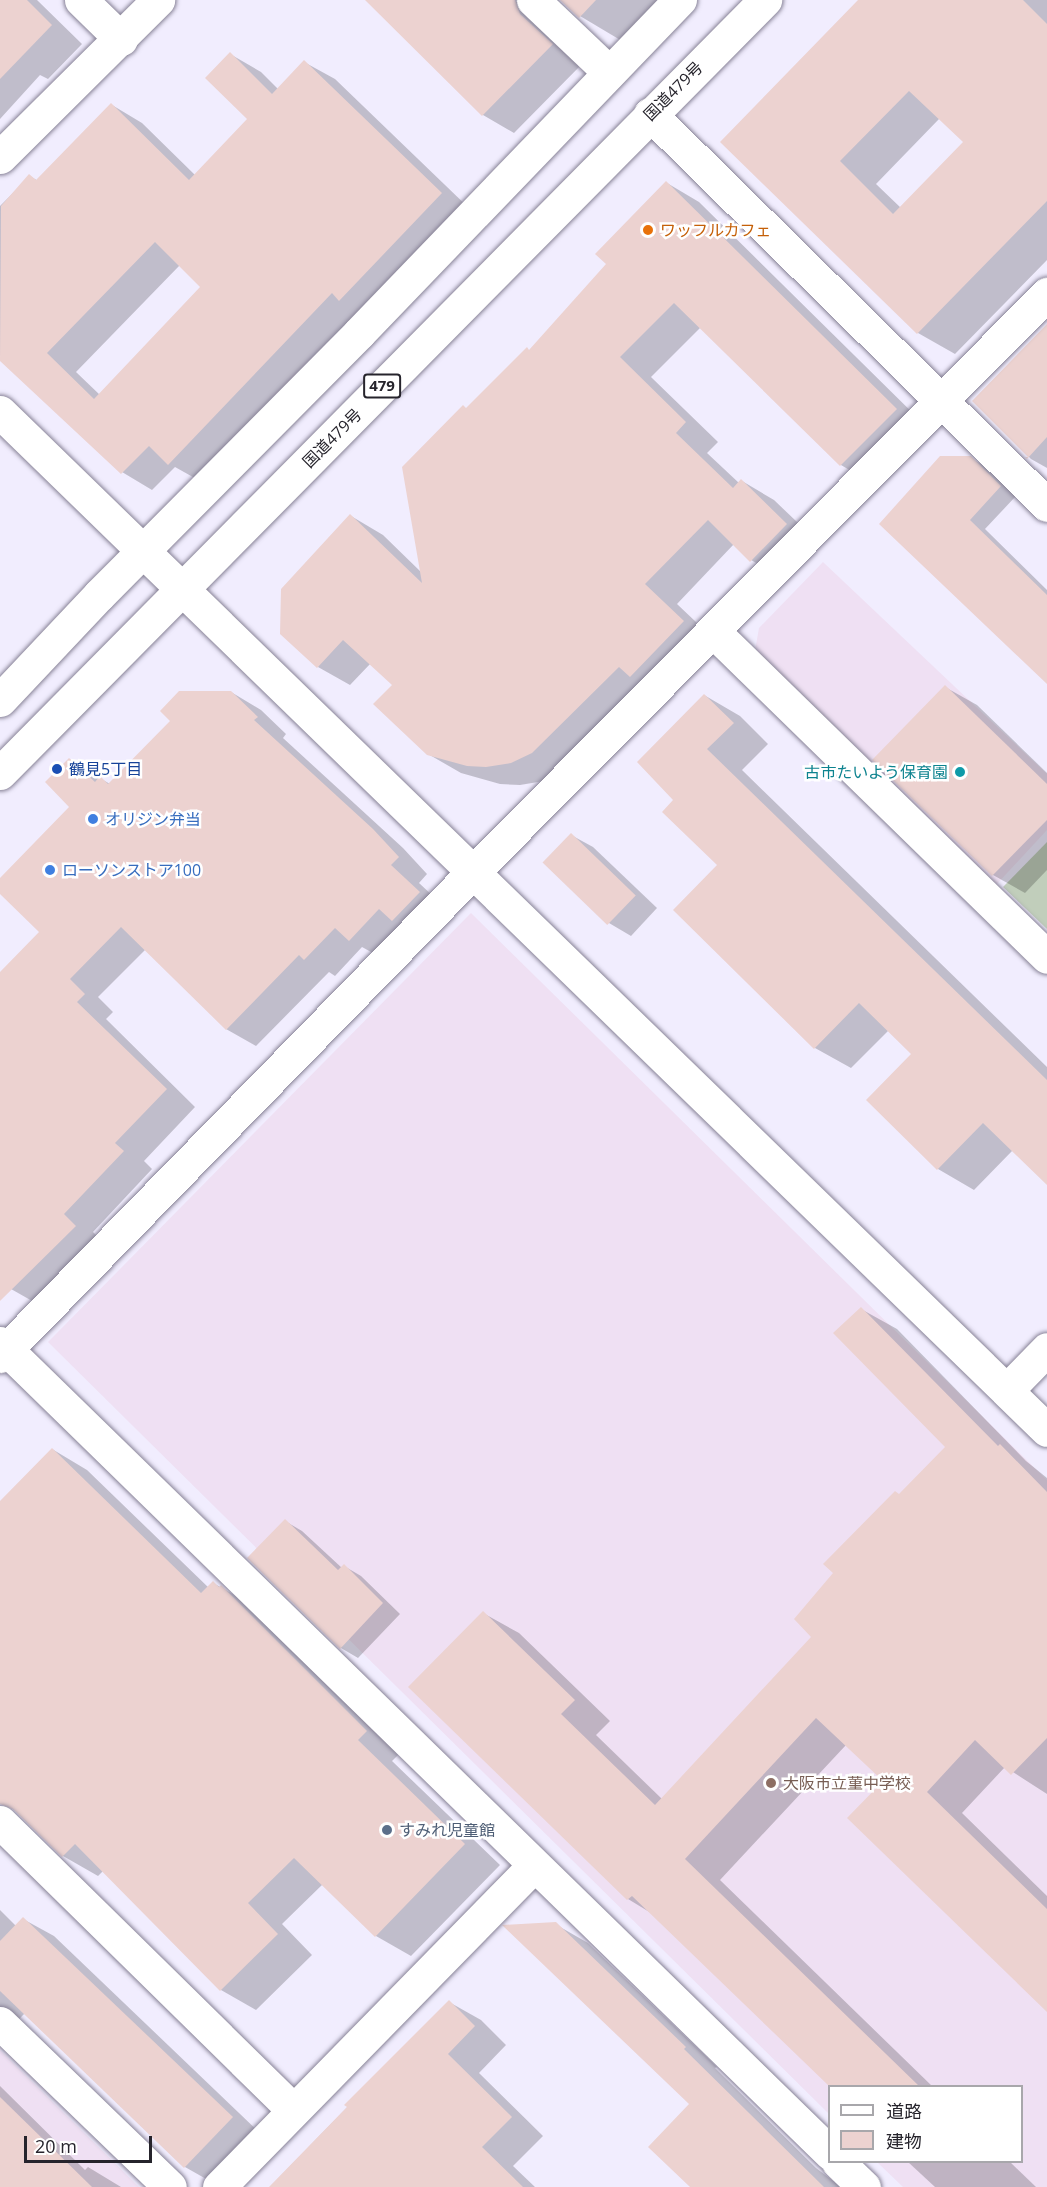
<!DOCTYPE html>
<meta charset="utf-8">
<style>
body{margin:0}
#map{position:relative;width:1047px;height:2187px;overflow:hidden;background:#f1edfe;font-family:"Open Sans","Noto Sans JP",sans-serif}
div>[style]{position:absolute}
.education>*{inset:0;background:#efe0f3}
.green>*{inset:0;background:#c1cebb}
.shadow>*{inset:0;background:#0003}
.building>*{inset:0;background:#ecd2d0;transform-origin:0 0}
.roads{filter:drop-shadow(0 0 2px #878296) drop-shadow(0 0 2px #878296)}
.minor>*{height:33px;margin:-16.5px;padding:0 16.5px;transform-origin:16.5px;border-radius:16.5px;background:#fff}
.trunk>*{height:33px;margin:-16.5px;padding:0 16.5px;transform-origin:16.5px;border-radius:16.5px;background:#fff}
.dots>*{width:16px;height:16px;translate:-50% -50%;box-sizing:border-box;border:3px solid #fff;border-radius:50%}
span{translate:-50% -50%;white-space:nowrap;text-align:center;line-height:1.15;-webkit-text-stroke:5px #fff;paint-order:stroke}
.shield-label span{padding:2px 4px;background:#fff;border:2px solid;border-radius:4px;-webkit-text-stroke-width:0}
.shield-label{font-size:15px;color:#26242c;font-weight:700}
.street-label{font-size:16px;color:#26242c}
.food-label{font-size:16px;color:#c56008}
.left{translate:0 -50%;text-align:left}
.transit-label{font-size:16px;color:#164399}
.culture-label{font-size:16px;color:#0d838f}
.right{translate:-100% -50%;text-align:right}
.shop-label{font-size:16px;color:#366cbe}
.education-label{font-size:16px;color:#785e54}
.service-label{font-size:16px;color:#4e5e75}
.legend{position:absolute;left:828px;top:2085px;width:195px;height:78px;box-sizing:border-box;background:#fff;border:2px solid #a8a7ab;margin:0;padding:8px 10px;list-style:none;font-size:18px;color:#26242c}
.legend li{display:flex;align-items:center;gap:12px;height:30px}
.legend b{width:30px;border:2px solid #a8a7ab}
.scale{position:absolute;left:24px;top:2136px;width:128px;height:27px;box-sizing:border-box;border:3px solid #26242c;border-top:0;padding-left:8px;font-size:18px;line-height:21px;white-space:nowrap;color:#26242c;-webkit-text-stroke:4px #fff;paint-order:stroke}
</style>
<div id="map">
<div class="education">
<i style="clip-path:polygon(823px 562px,1047px 774px,1047px 830px,996px 885px,755px 651px,759px 628px)"></i>
<i style="clip-path:polygon(471px 913px,1047px 1480px,1047px 2187px,903px 2187px,877px 2162px,1022px 2162px,1022px 2086px,830px 2086px,829px 2114px,48px 1342px)"></i>
<i style="clip-path:polygon(0 2050px,139px 2187px,0 2187px)"></i>
</div>
<div class="green">
<i style="clip-path:polygon(1047px 842px,1047px 929px,1003px 887px)"></i>
</div>
<div class="shadow">
<i style="clip-path:polygon(0 0,37px 0,82px 44px,48px 79px,40px 75px,0 119px)"></i>
<i style="clip-path:polygon(367px 0,559px 0,551px 5px,583px 63px,514px 133px,483px 115px)"></i>
<i style="clip-path:polygon(561px 0,677px 0,632px 47px,580px 16px)"></i>
<i style="clip-path:polygon(evenodd,860px 0,1047px 0,1047px 260px,955px 354px,918px 333px,722px 142px,860px 0,940px 118px,965px 142px,901px 208px,876px 184px,940px 118px)"></i>
<i style="clip-path:polygon(evenodd,230px 54px,261px 72px,278px 89px,304px 62px,335px 79px,472px 211px,200px 481px,175px 467px,152px 490px,122px 472px,0 355px,0 206px,30px 176px,38px 181px,112px 105px,142px 123px,195px 175px,249px 119px,230px 54px,180px 265px,203px 287px,100px 395px,76px 372px,180px 265px)"></i>
<i style="clip-path:polygon(667px 183px,699px 202px,928px 428px,873px 484px,841px 465px,701px 327px,651px 377px,718px 442px,707px 453px,739px 483px,742px 481px,774px 500px,819px 543px,784px 579px,751px 560px,734px 544px,677px 604px,715px 640px,544px 781px,520px 785px,500px 784px,461px 773px,428px 754px,394px 685px,371px 663px,350px 685px,318px 667px,351px 516px,383px 535px,421px 572px,467px 409px,530px 351px,608px 264px)"></i>
<i style="clip-path:polygon(1047px 327px,1047px 468px,1031px 459px,974px 401px)"></i>
<i style="clip-path:polygon(970px 458px,987px 467px,1016px 496px,985px 529px,1047px 590px,1047px 680px,881px 524px)"></i>
<i style="clip-path:polygon(945px 687px,977px 705px,1047px 773px,1047px 870px,1025px 893px,993px 875px)"></i>
<i style="clip-path:polygon(231px 692px,261px 710px,286px 734px,283px 738px,403px 848px,427px 874px,419px 883px,448px 910px,380px 957px,362px 947px,335px 976px,329px 972px,256px 1046px,226px 1029px,146px 949px,98px 997px,113px 1012px,106px 1019px,195px 1107px,144px 1161px,152px 1169px,93px 1232px,104px 1243px,41px 1306px,11px 1289px,0 1278px,0 974px,41px 932px,0 892px,0 880px,72px 807px,69px 760px,110px 784px)"></i>
<i style="clip-path:polygon(704px 695px,740px 716px,768px 744px,742px 770px,1047px 1067px,1047px 1183px,1013px 1150px,974px 1190px,938px 1169px,913px 1054px,889px 1030px,851px 1068px,815px 1048px,719px 865px,676px 800px)"></i>
<i style="clip-path:polygon(571px 835px,593px 847px,657px 908px,631px 936px,609px 923px,545px 863px)"></i>
<i style="clip-path:polygon(861px 1309px,897px 1329px,1026px 1461px,1047px 1478px,1047px 1794px,1005px 1767px,962px 1813px,1047px 1896px,1047px 2010px,885px 1781px,846px 1745px,720px 1880px,932px 2086px,831px 2086px,651px 1913px,628px 1899px,483px 1613px,519px 1633px,610px 1721px,596px 1735px,662px 1799px,814px 1637px,900px 1495px,947px 1447px)"></i>
<i style="clip-path:polygon(52px 1449px,87px 1470px,209px 1588px,213px 1583px,256px 1607px,401px 1752px,392px 1761px,500px 1865px,411px 1956px,376px 1936px,323px 1884px,282px 1924px,312px 1955px,256px 2010px,221px 1990px,103px 1871px,98px 1876px,63px 1856px,19px 1813px,0 1801px,0 1503px)"></i>
<i style="clip-path:polygon(285px 1521px,302px 1531px,342px 1568px,344px 1566px,361px 1576px,400px 1614px,358px 1658px,341px 1648px,249px 1558px)"></i>
<i style="clip-path:polygon(0 1910px,16px 1926px,23px 1919px,54px 1936px,262px 2135px,215px 2184px,185px 2167px,25px 2013px,0 2039px)"></i>
<i style="clip-path:polygon(555px 1924px,588px 1943px,717px 2067px,715px 2068px,816px 2168px,841px 2187px,692px 2187px,692px 2104px)"></i>
<i style="clip-path:polygon(449px 2002px,481px 2020px,506px 2045px,479px 2073px,543px 2136px,513px 2166px,535px 2187px,270px 2187px)"></i>
<i style="clip-path:polygon(0 2086px,85px 2170px,88px 2167px,121px 2187px,0 2187px)"></i>
<i style="clip-path:polygon(908px 2162px,1010px 2162px,1036px 2187px,935px 2187px)"></i>
</div>
<div class="building">
<i style="clip-path:polygon(0 0,27px 0,52px 25px,0 79px)"></i>
<i style="clip-path:polygon(365px 0,515px 0,520px 14px,553px 44px,482px 116px)"></i>
<i style="clip-path:polygon(560px 0,596px 0,579px 18px)"></i>
<i style="clip-path:polygon(evenodd,858px 0,1023px 0,1047px 24px,1047px 201px,917px 334px,720px 142px,858px 0,909px 91px,963px 142px,893px 214px,840px 161px,909px 91px)"></i>
<i style="clip-path:polygon(evenodd,230px 52px,272px 94px,304px 60px,442px 193px,339px 301px,332px 293px,168px 465px,149px 446px,121px 474px,0 361px,1px 206px,29px 174px,36px 180px,111px 103px,189px 180px,247px 119px,205px 78px,230px 52px,155px 242px,200px 287px,94px 399px,47px 353px,155px 242px)"></i>
<i style="clip-path:polygon(666px 181px,897px 409px,840px 466px,674px 303px,620px 357px,686px 422px,676px 433px,733px 488px,741px 479px,787px 524px,750px 562px,708px 520px,645px 584px,684px 621px,630px 677px,619px 667px,532px 753px,511px 763px,486px 767px,467px 766px,427px 755px,373px 704px,392px 685px,343px 640px,317px 668px,280px 634px,281px 589px,350px 514px,422px 583px,402px 467px,463px 405px,466px 408px,527px 347px,529px 350px,606px 264px,595px 254px)"></i>
<i style="clip-path:polygon(1047px 324px,1047px 437px,1027px 459px,1025px 457px,1028px 457px,972px 401px)"></i>
<i style="clip-path:polygon(940px 456px,971px 456px,1001px 486px,970px 520px,1047px 595px,1047px 684px,879px 524px)"></i>
<i style="clip-path:polygon(945px 685px,1047px 784px,1047px 820px,992px 876px,872px 760px)"></i>
<i style="clip-path:polygon(179px 691px,231px 691px,258px 717px,254px 720px,373px 829px,399px 857px,391px 865px,420px 892px,392px 921px,379px 909px,349px 941px,335px 928px,304px 960px,299px 955px,226px 1030px,121px 927px,70px 979px,85px 994px,77px 1002px,167px 1089px,115px 1143px,124px 1151px,64px 1214px,76px 1226px,0 1301px,0 972px,39px 932px,0 894px,0 878px,69px 807px,45px 782px,69px 758px,95px 782px,100px 776px,108px 784px,170px 721px,160px 711px)"></i>
<i style="clip-path:polygon(704px 694px,734px 723px,707px 749px,1047px 1080px,1047px 1185px,983px 1123px,937px 1170px,866px 1100px,911px 1054px,859px 1003px,814px 1049px,673px 910px,717px 865px,662px 812px,673px 800px,637px 762px)"></i>
<i style="left:571px;top:833px;width:90px;height:41px;rotate:44deg"></i>
<i style="clip-path:polygon(861px 1307px,998px 1446px,1000px 1444px,1047px 1492px,1047px 1738px,1011px 1775px,975px 1740px,927px 1792px,1047px 1909px,1047px 2012px,847px 1818px,883px 1781px,816px 1718px,685px 1859px,919px 2086px,829px 2086px,632px 1896px,627px 1900px,408px 1687px,483px 1611px,575px 1700px,561px 1714px,655px 1805px,811px 1637px,794px 1619px,833px 1573px,823px 1564px,895px 1491px,899px 1494px,945px 1447px,833px 1333px)"></i>
<i style="clip-path:polygon(52px 1448px,201px 1593px,213px 1581px,219px 1587px,221px 1585px,367px 1731px,358px 1740px,465px 1844px,375px 1937px,294px 1858px,248px 1903px,278px 1934px,220px 1991px,75px 1844px,62px 1857px,13px 1809px,0 1804px,0 1501px)"></i>
<i style="clip-path:polygon(285px 1519px,338px 1570px,344px 1564px,383px 1603px,340px 1649px,247px 1558px)"></i>
<i style="clip-path:polygon(23px 1917px,233px 2117px,184px 2168px,0 1991px,0 1941px)"></i>
<i style="clip-path:polygon(556px 1922px,686px 2047px,684px 2049px,824px 2187px,690px 2187px,648px 2147px,689px 2104px,502px 1925px)"></i>
<i style="clip-path:polygon(449px 2000px,475px 2026px,448px 2054px,512px 2117px,482px 2147px,523px 2187px,269px 2187px,347px 2107px,344px 2105px)"></i>
<i style="clip-path:polygon(0 2097px,92px 2187px,0 2187px)"></i>
</div>
<div class="roads">
<div class="minor">
<i style="left:81px;top:0;width:56px;rotate:44.3deg"></i>
<i style="left:533px;top:0;width:105px;rotate:43.5deg"></i>
<i style="left:650px;top:114px;width:557px;rotate:44.56deg"></i>
<i style="left:0;top:157px;width:223px;rotate:-44.8deg"></i>
<i style="left:0;top:412px;width:1460px;rotate:44.2deg"></i>
<i style="left:714px;top:632px;width:465px;rotate:44.3deg"></i>
<i style="left:0;top:1343px;width:1160px;rotate:44.3deg"></i>
<i style="left:0;top:1356px;width:677px;rotate:-45.66deg"></i>
<i style="left:473px;top:872px;width:815px;rotate:-45.2deg"></i>
<i style="left:1007px;top:1390px;width:57px;rotate:-45.7deg"></i>
<i style="left:0;top:1822px;width:411px;rotate:44.5deg"></i>
<i style="left:0;top:2023px;width:236px;rotate:44deg"></i>
<i style="left:838px;top:2162px;width:36px;rotate:44deg"></i>
<i style="left:219px;top:2187px;width:449px;rotate:-45.6deg"></i>
</div>
<div class="trunk">
<i style="left:0;top:700px;width:144px;rotate:-46.7deg"></i>
<i style="left:99px;top:595px;width:369px;rotate:-45.2deg"></i>
<i style="left:359px;top:333px;width:463px;rotate:-46.1deg"></i>
<i style="left:0;top:773px;width:1088px;rotate:-45.3deg"></i>
</div>
</div>
<div class="dots">
<i style="left:648px;top:230px;background:#e8710a"></i>
<i style="left:57px;top:769px;background:#1a4fb4"></i>
<i style="left:960px;top:772px;background:#0f9aa8"></i>
<i style="left:93px;top:819px;background:#3f7fe0"></i>
<i style="left:50px;top:870px;background:#3f7fe0"></i>
<i style="left:771px;top:1783px;background:#8d6e63"></i>
<i style="left:387px;top:1830px;background:#5c6f8a"></i>
</div>
<div class="shield-label">
<span style="left:382px;top:386px">479</span>
</div>
<div class="street-label">
<span style="left:673px;top:91px;rotate:-45deg">国道479号</span>
<span style="left:332px;top:438px;rotate:-45deg">国道479号</span>
</div>
<div class="food-label">
<span class="left" style="left:660px;top:230px">ワッフルカフェ</span>
</div>
<div class="transit-label">
<span class="left" style="left:69px;top:769px">鶴見5丁目</span>
</div>
<div class="culture-label">
<span class="right" style="left:948px;top:772px">古市たいよう保育園</span>
</div>
<div class="shop-label">
<span class="left" style="left:105px;top:819px">オリジン弁当</span>
<span class="left" style="left:62px;top:870px">ローソンストア100</span>
</div>
<div class="education-label">
<span class="left" style="left:783px;top:1783px">大阪市立菫中学校</span>
</div>
<div class="service-label">
<span class="left" style="left:399px;top:1830px">すみれ児童館</span>
</div>
<ul class="legend">
<li><b style="height:8px;background:#fff"></b>道路</li>
<li><b style="height:16px;background:#ecd2d0"></b>建物</li>
</ul>
<div class="scale">20 m</div>
</div>
